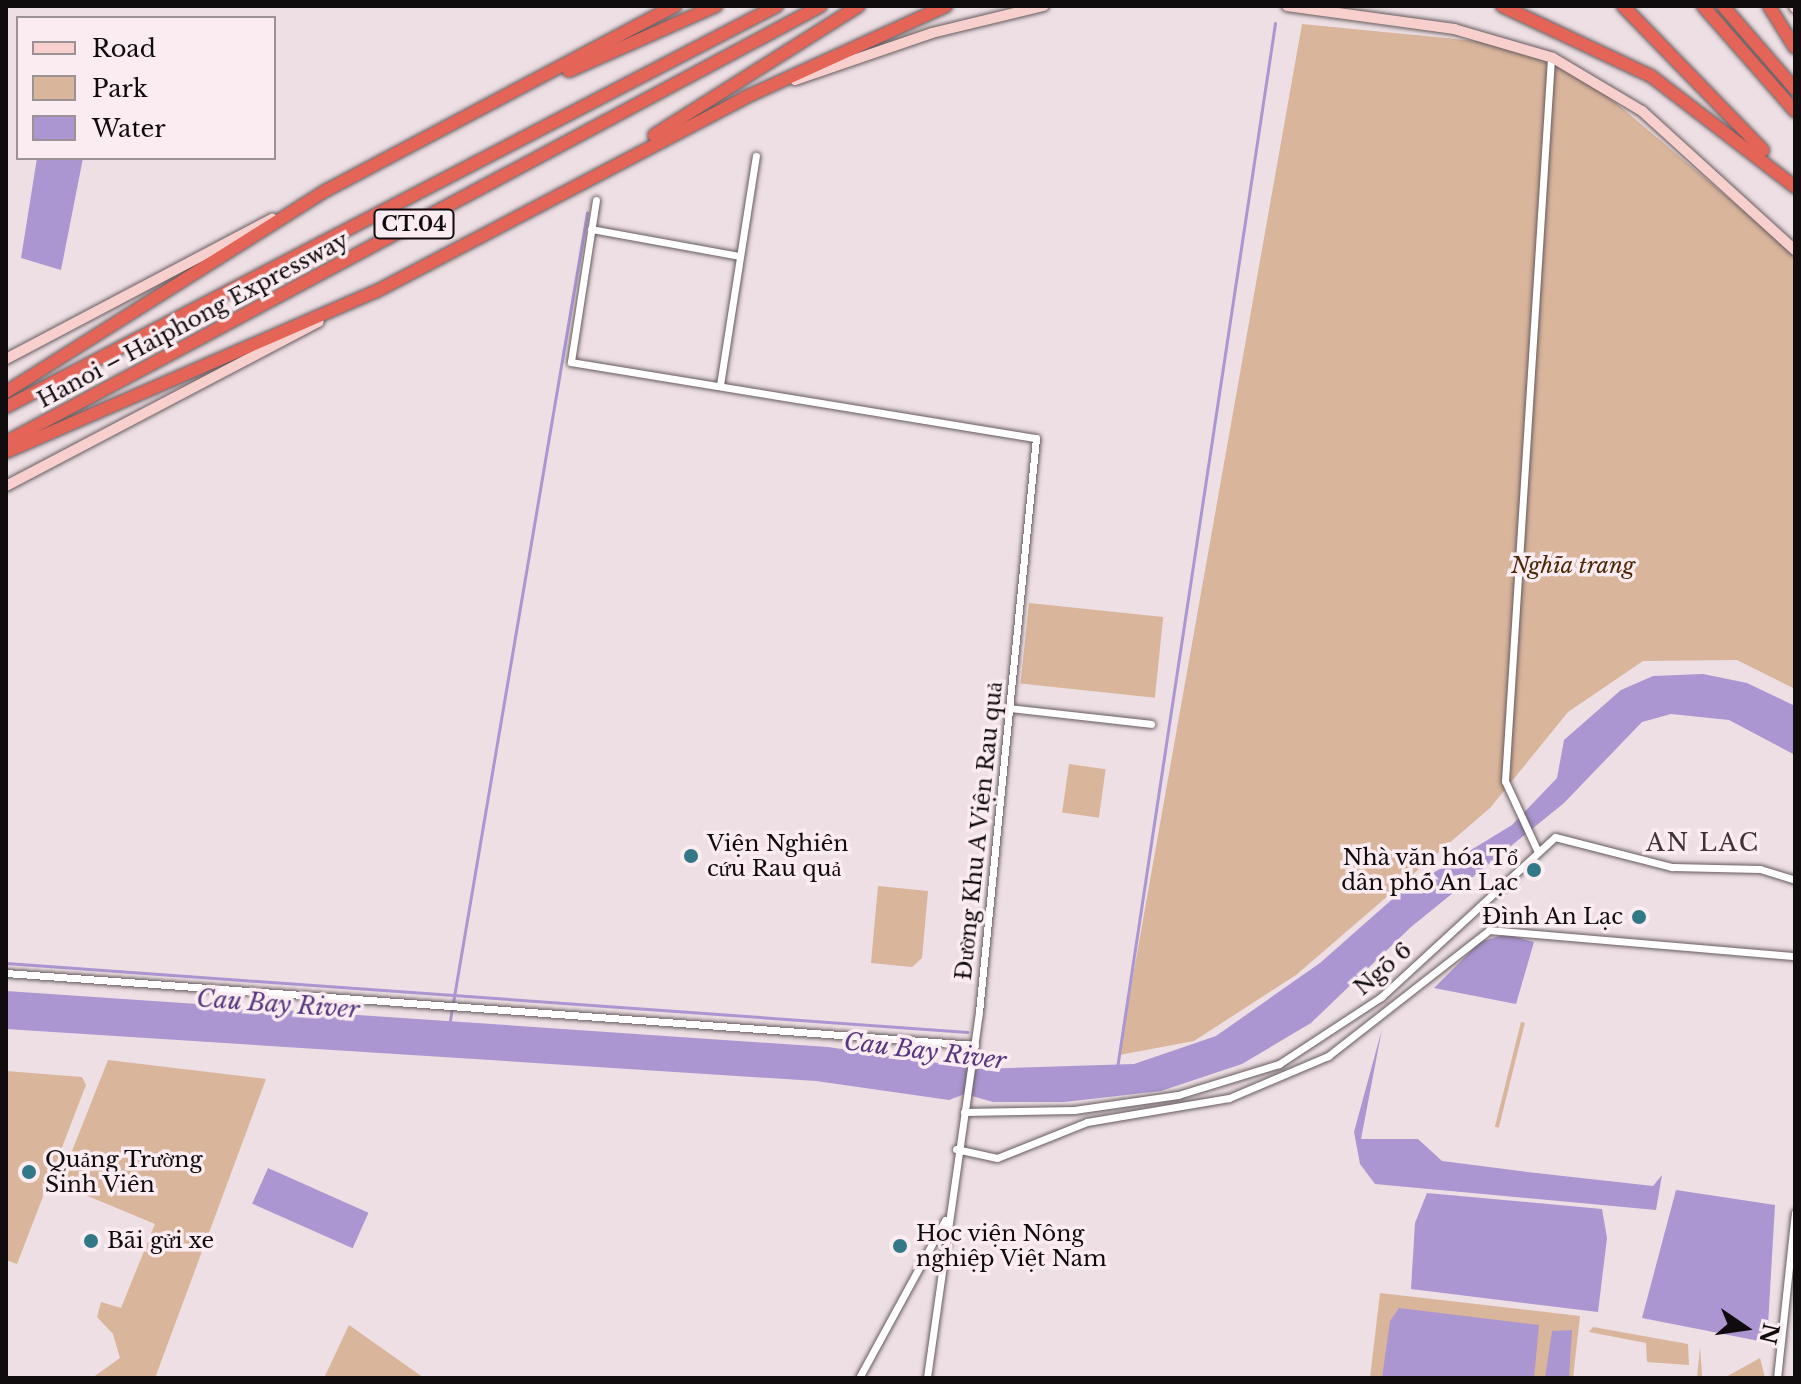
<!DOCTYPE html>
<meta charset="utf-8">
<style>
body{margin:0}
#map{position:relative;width:1801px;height:1384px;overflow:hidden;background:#eddfe3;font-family:"Libre Baskerville",serif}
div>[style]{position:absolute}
.green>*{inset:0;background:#d9b59c;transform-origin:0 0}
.water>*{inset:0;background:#ab96d1;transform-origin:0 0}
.stream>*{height:3px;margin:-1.5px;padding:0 1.5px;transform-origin:1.5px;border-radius:1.5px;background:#ab96d1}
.roads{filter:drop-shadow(0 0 2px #665b5e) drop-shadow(0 0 2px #665b5e)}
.minor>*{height:7px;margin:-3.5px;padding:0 3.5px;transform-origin:3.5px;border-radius:3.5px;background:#fff}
.secondary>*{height:10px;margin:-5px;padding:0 5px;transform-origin:5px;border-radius:5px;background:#f7d0cd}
.motorway>*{height:12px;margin:-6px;padding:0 6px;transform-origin:6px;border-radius:6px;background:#e56458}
.dots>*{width:22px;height:22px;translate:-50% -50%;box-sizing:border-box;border:4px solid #faecf0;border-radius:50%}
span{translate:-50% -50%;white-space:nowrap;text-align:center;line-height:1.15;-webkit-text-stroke:7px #faecf0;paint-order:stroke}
.shield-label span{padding:2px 6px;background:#faecf0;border:2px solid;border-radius:6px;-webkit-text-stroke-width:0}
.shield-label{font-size:20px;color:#100b0c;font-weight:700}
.street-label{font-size:22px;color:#100b0c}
.park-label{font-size:22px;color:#4c2706;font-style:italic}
.poi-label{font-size:22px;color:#100b0c}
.left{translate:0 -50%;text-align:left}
.right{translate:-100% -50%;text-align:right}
.neighbourhood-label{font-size:24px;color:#3e3336;letter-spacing:2px}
.water-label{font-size:24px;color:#55387f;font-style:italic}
.frame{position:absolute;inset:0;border:8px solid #100b0c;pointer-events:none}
.legend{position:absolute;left:16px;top:16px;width:260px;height:144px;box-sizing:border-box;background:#faecf0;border:2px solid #9c9295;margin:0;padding:10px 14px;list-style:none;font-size:24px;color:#100b0c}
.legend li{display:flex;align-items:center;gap:16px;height:40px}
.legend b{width:40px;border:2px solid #9c9295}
.north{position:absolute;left:1705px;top:1288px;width:80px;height:80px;-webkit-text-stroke:6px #faecf0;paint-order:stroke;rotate:103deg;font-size:22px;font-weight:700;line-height:32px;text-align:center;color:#100b0c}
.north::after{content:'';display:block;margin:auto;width:28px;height:36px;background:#100b0c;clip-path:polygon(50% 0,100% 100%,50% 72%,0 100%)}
</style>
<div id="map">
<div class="green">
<i style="clip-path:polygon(1302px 24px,1497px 43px,1584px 76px,1795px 254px,1795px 689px,1737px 660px,1643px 661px,1568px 712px,1490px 808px,1296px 975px,1194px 1041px,1119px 1055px)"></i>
<i style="left:1029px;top:603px;width:135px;height:81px;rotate:6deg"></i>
<i style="left:1069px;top:764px;width:37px;height:49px;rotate:8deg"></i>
<i style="clip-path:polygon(878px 886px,928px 891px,922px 958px,912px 967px,871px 963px)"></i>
<i style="left:1521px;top:1022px;width:4px;height:108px;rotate:14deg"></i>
<i style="clip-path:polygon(108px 1060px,266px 1079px,155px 1378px,92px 1378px,120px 1358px,113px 1334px,97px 1317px,101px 1302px,121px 1308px,155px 1224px,59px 1184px)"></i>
<i style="clip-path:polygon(6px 1071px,82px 1077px,86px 1085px,17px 1264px,6px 1260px)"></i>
<i style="clip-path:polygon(1380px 1293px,1580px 1316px,1573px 1378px,1370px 1378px)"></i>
<i style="clip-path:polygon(349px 1325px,424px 1378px,324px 1378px)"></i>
<i style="clip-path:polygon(1593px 1327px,1688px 1344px,1689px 1365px,1647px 1362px,1646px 1343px,1589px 1332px)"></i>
<i style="clip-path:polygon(1700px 1347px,1702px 1376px,1724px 1378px,1760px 1358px,1765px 1378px,1697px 1378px)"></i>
</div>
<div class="water">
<i style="clip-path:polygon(37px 158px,83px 158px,61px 270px,21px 258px)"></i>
<i style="clip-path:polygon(1703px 674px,1747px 683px,1795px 706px,1795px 755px,1729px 720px,1671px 714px,1642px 722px,1564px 803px,1411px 927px,1311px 1023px,1242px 1064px,1161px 1091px,1064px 1102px,993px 1102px,965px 1094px,949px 1100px,816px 1081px,6px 1029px,6px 991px,828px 1047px,979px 1069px,1134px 1064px,1216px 1036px,1320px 963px,1397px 895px,1512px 825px,1557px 778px,1564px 740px,1621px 690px,1653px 676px)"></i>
<i style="clip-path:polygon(1506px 934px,1534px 942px,1516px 1004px,1434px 988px,1480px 942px)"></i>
<i style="clip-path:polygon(1382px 1029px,1361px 1139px,1418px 1139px,1442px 1161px,1527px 1172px,1653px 1186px,1662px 1175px,1656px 1210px,1375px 1184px,1360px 1164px,1354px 1132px)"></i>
<i style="left:268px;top:1168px;width:110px;height:39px;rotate:24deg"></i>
<i style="clip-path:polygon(1676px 1190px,1775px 1205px,1768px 1325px,1759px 1341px,1642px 1318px)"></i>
<i style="clip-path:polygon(1427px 1193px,1602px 1209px,1607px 1238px,1598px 1312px,1411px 1289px,1415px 1223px)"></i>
<i style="clip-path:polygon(1399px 1308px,1539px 1325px,1534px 1378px,1382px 1378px,1390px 1321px)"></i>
<i style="clip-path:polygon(1572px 1330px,1569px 1378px,1545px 1378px,1552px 1331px)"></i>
</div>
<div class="stream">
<i style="left:6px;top:963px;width:964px;rotate:4.1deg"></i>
<i style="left:449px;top:1026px;width:825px;rotate:-80.37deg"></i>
<i style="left:1117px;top:1068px;width:1057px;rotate:-81.4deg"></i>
</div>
<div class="roads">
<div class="minor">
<i style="left:596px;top:200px;width:164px;rotate:98.8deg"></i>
<i style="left:571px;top:362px;width:471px;rotate:9.3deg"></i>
<i style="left:1036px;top:438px;width:577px;rotate:95.67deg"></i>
<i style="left:979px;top:1012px;width:370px;rotate:98.1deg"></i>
<i style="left:591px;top:229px;width:151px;rotate:10.3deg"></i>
<i style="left:720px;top:385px;width:232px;rotate:-81.1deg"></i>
<i style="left:1009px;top:708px;width:143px;rotate:6.4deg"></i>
<i style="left:1538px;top:852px;width:78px;rotate:-114.9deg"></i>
<i style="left:1505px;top:781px;width:725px;rotate:-86.36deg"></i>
<i style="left:6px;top:973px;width:972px;rotate:4.25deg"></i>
<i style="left:964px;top:1112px;width:110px;rotate:-1deg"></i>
<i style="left:1074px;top:1110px;width:105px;rotate:-8.2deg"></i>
<i style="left:1178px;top:1095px;width:106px;rotate:-17.1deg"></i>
<i style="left:1279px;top:1064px;width:122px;rotate:-33.3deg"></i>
<i style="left:1381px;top:997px;width:236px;rotate:-42.6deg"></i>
<i style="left:1555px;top:837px;width:121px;rotate:14.4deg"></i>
<i style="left:1672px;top:867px;width:88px;rotate:1.3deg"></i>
<i style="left:1760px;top:869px;width:37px;rotate:17deg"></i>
<i style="left:956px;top:1149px;width:42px;rotate:12.4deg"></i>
<i style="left:997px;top:1158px;width:97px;rotate:-21.8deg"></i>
<i style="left:1087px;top:1122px;width:144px;rotate:-9.6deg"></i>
<i style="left:1229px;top:1098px;width:108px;rotate:-23deg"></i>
<i style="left:1328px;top:1056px;width:204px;rotate:-38deg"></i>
<i style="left:1489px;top:930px;width:307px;rotate:4.9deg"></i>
<i style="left:859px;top:1378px;width:180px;rotate:-61.4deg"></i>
<i style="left:1777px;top:1378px;width:166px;rotate:-83.8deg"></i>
</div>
<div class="secondary">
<i style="left:1287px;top:6px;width:169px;rotate:7.8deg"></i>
<i style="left:1454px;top:29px;width:103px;rotate:16.3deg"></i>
<i style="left:1553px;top:58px;width:104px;rotate:30.8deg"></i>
<i style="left:1642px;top:111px;width:207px;rotate:42.3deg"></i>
<i style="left:1794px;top:6px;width:2px;rotate:63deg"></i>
<i style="left:795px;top:80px;width:145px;rotate:-18.9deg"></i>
<i style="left:932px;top:33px;width:115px;rotate:-13.6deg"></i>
<i style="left:6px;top:359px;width:301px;rotate:-27.8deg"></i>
<i style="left:6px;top:486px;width:353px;rotate:-27.7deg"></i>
</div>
<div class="motorway">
<i style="left:1502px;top:6px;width:165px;rotate:25.2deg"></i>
<i style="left:1651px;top:76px;width:182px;rotate:37.6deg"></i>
<i style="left:1623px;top:6px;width:201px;rotate:45.8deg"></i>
<i style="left:1703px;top:6px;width:140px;rotate:48.8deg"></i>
<i style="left:1723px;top:6px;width:110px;rotate:49.1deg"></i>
<i style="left:1769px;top:6px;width:49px;rotate:58.2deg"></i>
<i style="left:569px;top:71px;width:161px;rotate:-23.9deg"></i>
<i style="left:654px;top:135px;width:242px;rotate:-32.2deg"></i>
<i style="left:6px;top:392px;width:379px;rotate:-32.2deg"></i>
<i style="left:327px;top:190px;width:394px;rotate:-27.9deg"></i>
<i style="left:6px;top:407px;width:869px;rotate:-27.48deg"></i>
<i style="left:6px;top:442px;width:924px;rotate:-28.15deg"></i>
<i style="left:6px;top:452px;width:404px;rotate:-23.5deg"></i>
<i style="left:377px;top:291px;width:415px;rotate:-27.7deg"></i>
<i style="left:744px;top:98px;width:222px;rotate:-24.5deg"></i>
</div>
</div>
<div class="dots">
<i style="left:691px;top:856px;background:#337886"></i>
<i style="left:1534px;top:870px;background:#337886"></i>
<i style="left:1639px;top:917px;background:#337886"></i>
<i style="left:29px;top:1172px;background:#337886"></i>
<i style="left:91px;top:1241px;background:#337886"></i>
<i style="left:900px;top:1246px;background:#337886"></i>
</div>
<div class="shield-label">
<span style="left:414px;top:224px">CT.04</span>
</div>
<div class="street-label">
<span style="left:193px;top:320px;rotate:-28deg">Hanoi – Haiphong Expressway</span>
<span style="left:979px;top:831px;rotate:-84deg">Đường Khu A Viện Rau quả</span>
<span style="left:1383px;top:969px;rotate:-41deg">Ngõ 6</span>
</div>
<div class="park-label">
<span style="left:1573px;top:566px">Nghĩa trang</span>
</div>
<div class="poi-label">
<span class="left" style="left:707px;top:856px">Viện Nghiên<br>cứu Rau quả</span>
<span class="right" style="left:1518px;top:870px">Nhà văn hóa Tổ<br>dân phố An Lạc</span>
<span class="right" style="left:1623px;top:917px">Đình An Lạc</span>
<span class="left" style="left:45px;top:1172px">Quảng Trường<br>Sinh Viên</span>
<span class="left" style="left:916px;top:1246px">Học viện Nông<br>nghiệp Việt Nam</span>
<span class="left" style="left:107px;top:1241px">Bãi gửi xe</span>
</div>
<div class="neighbourhood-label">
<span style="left:1703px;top:843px">AN LAC</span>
</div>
<div class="water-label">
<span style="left:278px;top:1004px;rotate:4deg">Cau Bay River</span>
<span style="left:925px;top:1051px;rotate:7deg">Cau Bay River</span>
</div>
<div class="frame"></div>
<ul class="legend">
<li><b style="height:10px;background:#f7d0cd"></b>Road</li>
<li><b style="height:22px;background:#d9b59c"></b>Park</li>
<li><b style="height:22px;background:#ab96d1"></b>Water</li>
</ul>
<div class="north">N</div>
</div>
